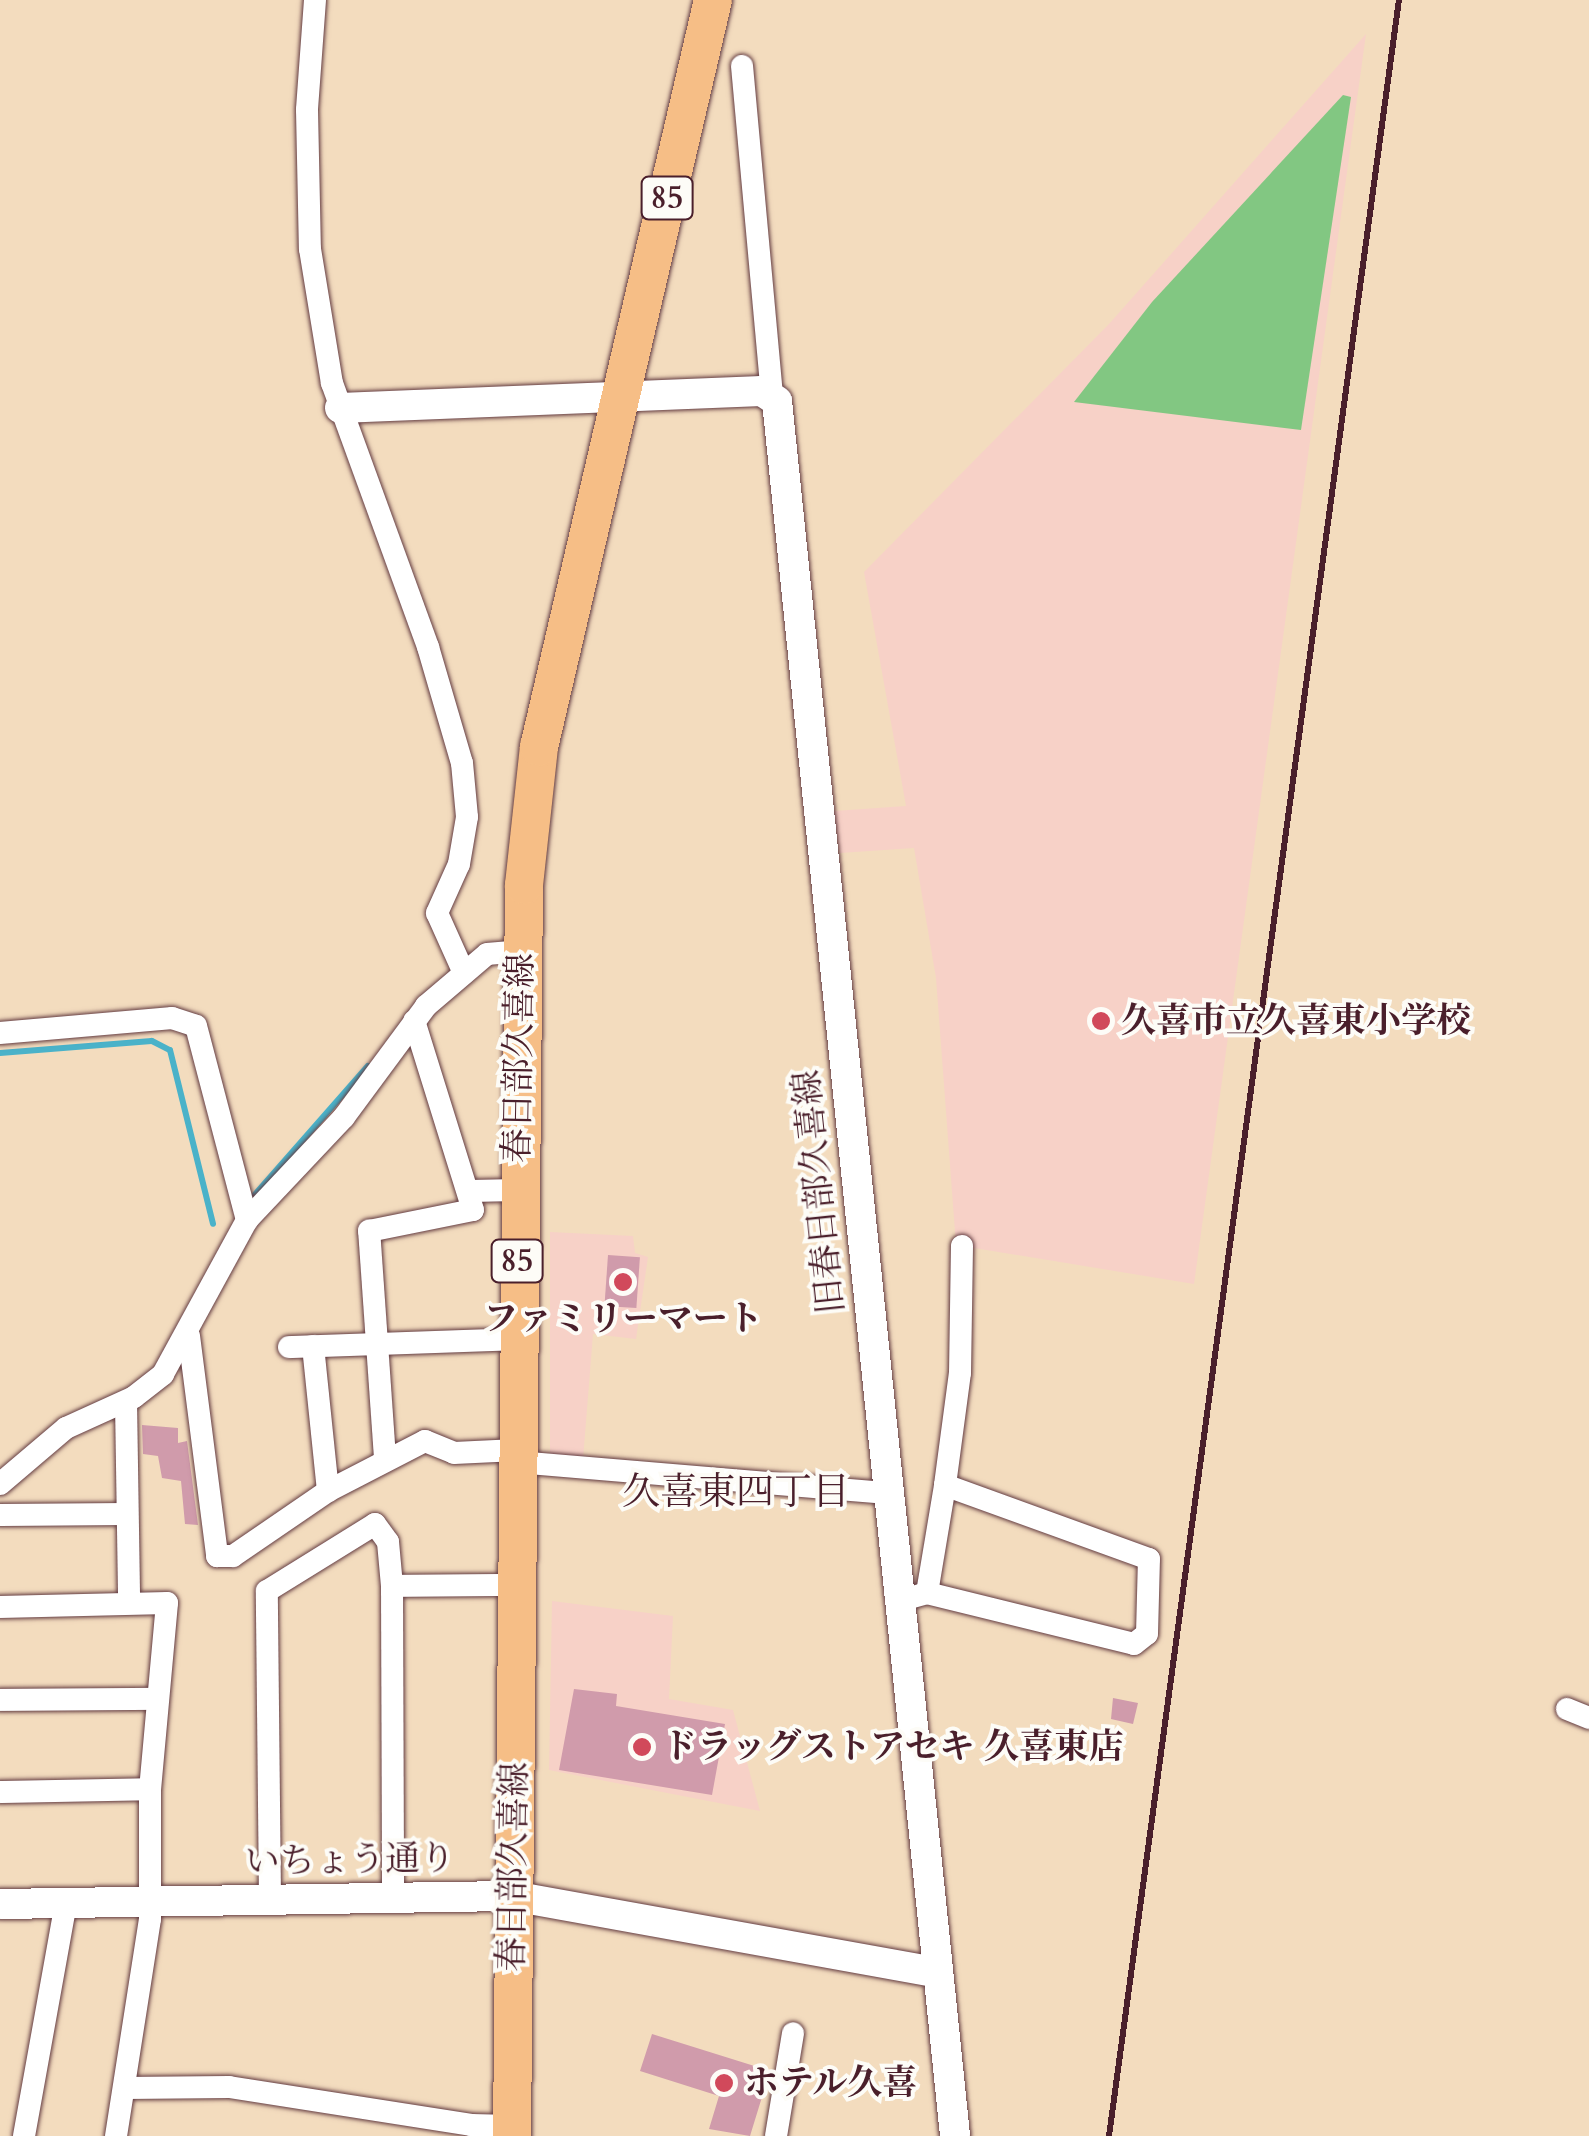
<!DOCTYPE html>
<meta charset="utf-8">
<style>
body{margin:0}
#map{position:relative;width:1589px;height:2136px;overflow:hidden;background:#f3dcbe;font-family:Cardo,"Noto Serif JP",serif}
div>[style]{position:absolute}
.built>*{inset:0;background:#f7d1c7}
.green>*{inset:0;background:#82c782}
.stream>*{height:6px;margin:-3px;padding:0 3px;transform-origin:3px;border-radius:3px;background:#4ab2c9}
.building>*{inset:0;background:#d09bab;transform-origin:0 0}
.roads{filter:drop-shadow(0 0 2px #633b41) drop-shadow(0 0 2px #633b41)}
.minor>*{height:22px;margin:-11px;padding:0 11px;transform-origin:11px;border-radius:11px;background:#fff}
.tertiary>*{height:30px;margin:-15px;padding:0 15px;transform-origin:15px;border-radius:15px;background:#fff}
.primary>*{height:38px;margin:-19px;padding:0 19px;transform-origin:19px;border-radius:19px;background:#f6be86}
.rail>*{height:6px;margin:-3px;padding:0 3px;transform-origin:3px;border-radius:3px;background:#4a1f2b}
.dots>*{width:28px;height:28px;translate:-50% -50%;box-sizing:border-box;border:5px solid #fdfcf7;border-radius:50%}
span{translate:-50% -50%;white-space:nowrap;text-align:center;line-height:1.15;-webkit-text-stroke:8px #fdfcf7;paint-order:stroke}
.shield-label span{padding:2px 8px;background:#fdfcf7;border:2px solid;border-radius:8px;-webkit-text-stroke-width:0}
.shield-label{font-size:32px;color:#4a1f2b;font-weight:700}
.poi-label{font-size:35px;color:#4a1f2b;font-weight:700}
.left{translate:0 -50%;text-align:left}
.street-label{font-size:35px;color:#4a1f2b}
.neighbourhood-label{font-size:38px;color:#4a1f2b}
</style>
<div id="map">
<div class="built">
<i style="clip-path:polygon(1366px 34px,1194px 1284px,956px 1245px,936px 978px,914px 848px,840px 853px,834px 811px,906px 806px,864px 572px,1109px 324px)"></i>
<i style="clip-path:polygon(550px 1232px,633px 1236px,635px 1253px,648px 1257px,636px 1339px,593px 1334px,583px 1459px,550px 1457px)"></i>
<i style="clip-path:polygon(552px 1601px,673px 1616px,669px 1699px,733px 1710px,760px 1811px,549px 1770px)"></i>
</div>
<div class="green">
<i style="clip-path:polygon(1343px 95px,1351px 97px,1301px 430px,1074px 402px,1152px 302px)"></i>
</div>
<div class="stream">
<i style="left:0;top:1053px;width:152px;rotate:-4.5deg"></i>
<i style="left:152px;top:1041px;width:20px;rotate:27deg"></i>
<i style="left:170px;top:1050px;width:179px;rotate:76.1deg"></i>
<i style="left:251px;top:1199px;width:177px;rotate:-48.7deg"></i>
</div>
<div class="building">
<i style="left:608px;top:1255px;width:32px;height:51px;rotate:4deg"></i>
<i style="clip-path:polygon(142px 1425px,178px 1428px,178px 1443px,187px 1441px,198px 1525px,185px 1524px,181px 1481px,162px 1478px,158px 1456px,143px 1454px)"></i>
<i style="clip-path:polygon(574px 1689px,617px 1694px,616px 1706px,725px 1724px,712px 1795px,559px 1770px)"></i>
<i style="clip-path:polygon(1113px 1698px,1138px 1703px,1133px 1724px,1111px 1719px)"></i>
<i style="clip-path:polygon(652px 2034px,770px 2071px,750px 2136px,709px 2129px,719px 2096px,640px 2071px)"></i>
</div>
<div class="roads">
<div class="minor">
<i style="left:315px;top:0;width:110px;rotate:94.2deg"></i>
<i style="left:307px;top:110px;width:139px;rotate:88.8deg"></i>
<i style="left:310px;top:249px;width:136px;rotate:80.7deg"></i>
<i style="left:332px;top:383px;width:281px;rotate:70deg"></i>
<i style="left:428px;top:647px;width:121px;rotate:73.7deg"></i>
<i style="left:462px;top:763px;width:54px;rotate:84.7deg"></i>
<i style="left:467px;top:817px;width:48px;rotate:99.7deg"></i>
<i style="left:459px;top:864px;width:54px;rotate:114.2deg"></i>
<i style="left:437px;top:913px;width:66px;rotate:65.8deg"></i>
<i style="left:742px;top:66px;width:329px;rotate:84.8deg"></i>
<i style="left:0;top:1033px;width:173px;rotate:-5deg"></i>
<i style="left:172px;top:1018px;width:25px;rotate:18deg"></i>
<i style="left:196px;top:1026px;width:201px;rotate:75.3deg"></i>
<i style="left:469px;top:1191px;width:49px;rotate:-1.2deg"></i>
<i style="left:189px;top:1336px;width:222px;rotate:82.7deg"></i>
<i style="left:217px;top:1556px;width:16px"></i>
<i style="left:233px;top:1556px;width:115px;rotate:-34.4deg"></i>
<i style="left:328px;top:1491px;width:109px;rotate:-27.3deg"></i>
<i style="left:425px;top:1441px;width:31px;rotate:22deg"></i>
<i style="left:454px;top:1453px;width:63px;rotate:-2.7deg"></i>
<i style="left:313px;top:1346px;width:146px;rotate:84.1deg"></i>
<i style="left:289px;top:1347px;width:228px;rotate:-2deg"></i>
<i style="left:126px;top:1402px;width:200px;rotate:89.1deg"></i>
<i style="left:385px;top:1458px;width:228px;rotate:-94deg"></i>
<i style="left:369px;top:1231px;width:106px;rotate:-11.4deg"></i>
<i style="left:473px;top:1210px;width:198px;rotate:-107.3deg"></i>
<i style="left:517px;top:1462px;width:372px;rotate:4.8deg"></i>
<i style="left:0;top:1484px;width:87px;rotate:-40.3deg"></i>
<i style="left:66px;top:1428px;width:75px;rotate:-24.5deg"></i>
<i style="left:134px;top:1397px;width:37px;rotate:-38deg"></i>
<i style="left:163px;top:1374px;width:175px;rotate:-61.4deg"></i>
<i style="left:247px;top:1220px;width:141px;rotate:-46.7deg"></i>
<i style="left:344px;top:1117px;width:138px;rotate:-53.5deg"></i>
<i style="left:426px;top:1006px;width:80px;rotate:-40.4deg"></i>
<i style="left:487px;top:954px;width:33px;rotate:-5deg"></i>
<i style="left:0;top:1515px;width:127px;rotate:-0.5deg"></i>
<i style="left:392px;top:1586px;width:125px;rotate:-0.5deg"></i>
<i style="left:927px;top:1593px;width:213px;rotate:13.8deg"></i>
<i style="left:1134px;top:1644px;width:16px;rotate:-38deg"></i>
<i style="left:1147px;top:1634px;width:75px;rotate:-88.5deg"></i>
<i style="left:1149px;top:1559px;width:217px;rotate:-160.1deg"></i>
<i style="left:913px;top:1597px;width:15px;rotate:-16deg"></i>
<i style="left:927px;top:1593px;width:109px;rotate:-80.5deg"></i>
<i style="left:945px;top:1485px;width:113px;rotate:-82.4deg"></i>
<i style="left:960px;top:1373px;width:127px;rotate:-89.1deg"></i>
<i style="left:0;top:1607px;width:167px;rotate:-1.4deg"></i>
<i style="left:167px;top:1603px;width:187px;rotate:95.2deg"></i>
<i style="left:150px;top:1789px;width:130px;rotate:90deg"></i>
<i style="left:150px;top:1919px;width:220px;rotate:98.9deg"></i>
<i style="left:0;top:1700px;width:156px;rotate:-0.4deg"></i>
<i style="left:1567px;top:1709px;width:24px;rotate:22deg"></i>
<i style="left:0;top:1792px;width:150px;rotate:-1.1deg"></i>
<i style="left:270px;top:1899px;width:308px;rotate:-90.6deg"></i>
<i style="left:267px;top:1591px;width:127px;rotate:-31.8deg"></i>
<i style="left:375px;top:1524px;width:22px;rotate:54deg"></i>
<i style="left:388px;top:1542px;width:44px;rotate:84.8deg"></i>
<i style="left:392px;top:1586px;width:312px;rotate:89.8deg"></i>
<i style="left:125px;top:2088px;width:104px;rotate:-0.6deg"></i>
<i style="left:229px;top:2087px;width:245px;rotate:8.9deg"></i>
<i style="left:471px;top:2125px;width:41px;rotate:1.4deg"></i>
<i style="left:24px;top:2136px;width:238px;rotate:-79.8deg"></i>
<i style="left:776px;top:2136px;width:104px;rotate:-80.6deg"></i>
</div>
<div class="tertiary">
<i style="left:340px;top:408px;width:422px;rotate:-2.3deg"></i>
<i style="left:762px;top:391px;width:18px;rotate:34deg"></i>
<i style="left:777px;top:401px;width:1744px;rotate:84.14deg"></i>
<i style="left:0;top:1904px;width:512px;rotate:-0.9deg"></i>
<i style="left:512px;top:1896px;width:429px;rotate:10.2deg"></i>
</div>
<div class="primary">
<i style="left:512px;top:2136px;width:1251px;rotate:-89.45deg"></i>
<i style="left:524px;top:885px;width:139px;rotate:-83.8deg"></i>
<i style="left:539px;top:747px;width:767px;rotate:-76.89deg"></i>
</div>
</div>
<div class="rail">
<i style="left:1109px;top:2136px;width:2156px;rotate:-82.27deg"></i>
</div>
<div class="dots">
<i style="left:1101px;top:1021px;background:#d1495b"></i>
<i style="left:623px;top:1282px;background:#d1495b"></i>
<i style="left:642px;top:1747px;background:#d1495b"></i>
<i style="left:724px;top:2083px;background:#d1495b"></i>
</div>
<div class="shield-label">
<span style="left:667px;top:198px">85</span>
<span style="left:517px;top:1261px">85</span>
</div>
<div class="poi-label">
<span class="left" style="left:1121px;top:1021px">久喜市立久喜東小学校</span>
<span style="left:623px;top:1319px">ファミリーマート</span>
<span class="left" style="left:662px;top:1747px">ドラッグストアセキ 久喜東店</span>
<span class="left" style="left:744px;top:2083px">ホテル久喜</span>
</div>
<div class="street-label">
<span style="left:519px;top:1058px;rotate:-89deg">春日部久喜線</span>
<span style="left:819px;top:1192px;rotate:-96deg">旧春日部久喜線</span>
<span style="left:350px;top:1860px;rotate:-1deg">いちょう通り</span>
<span style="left:513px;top:1867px;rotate:-89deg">春日部久喜線</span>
</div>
<div class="neighbourhood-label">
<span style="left:736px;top:1493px">久喜東四丁目</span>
</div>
</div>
